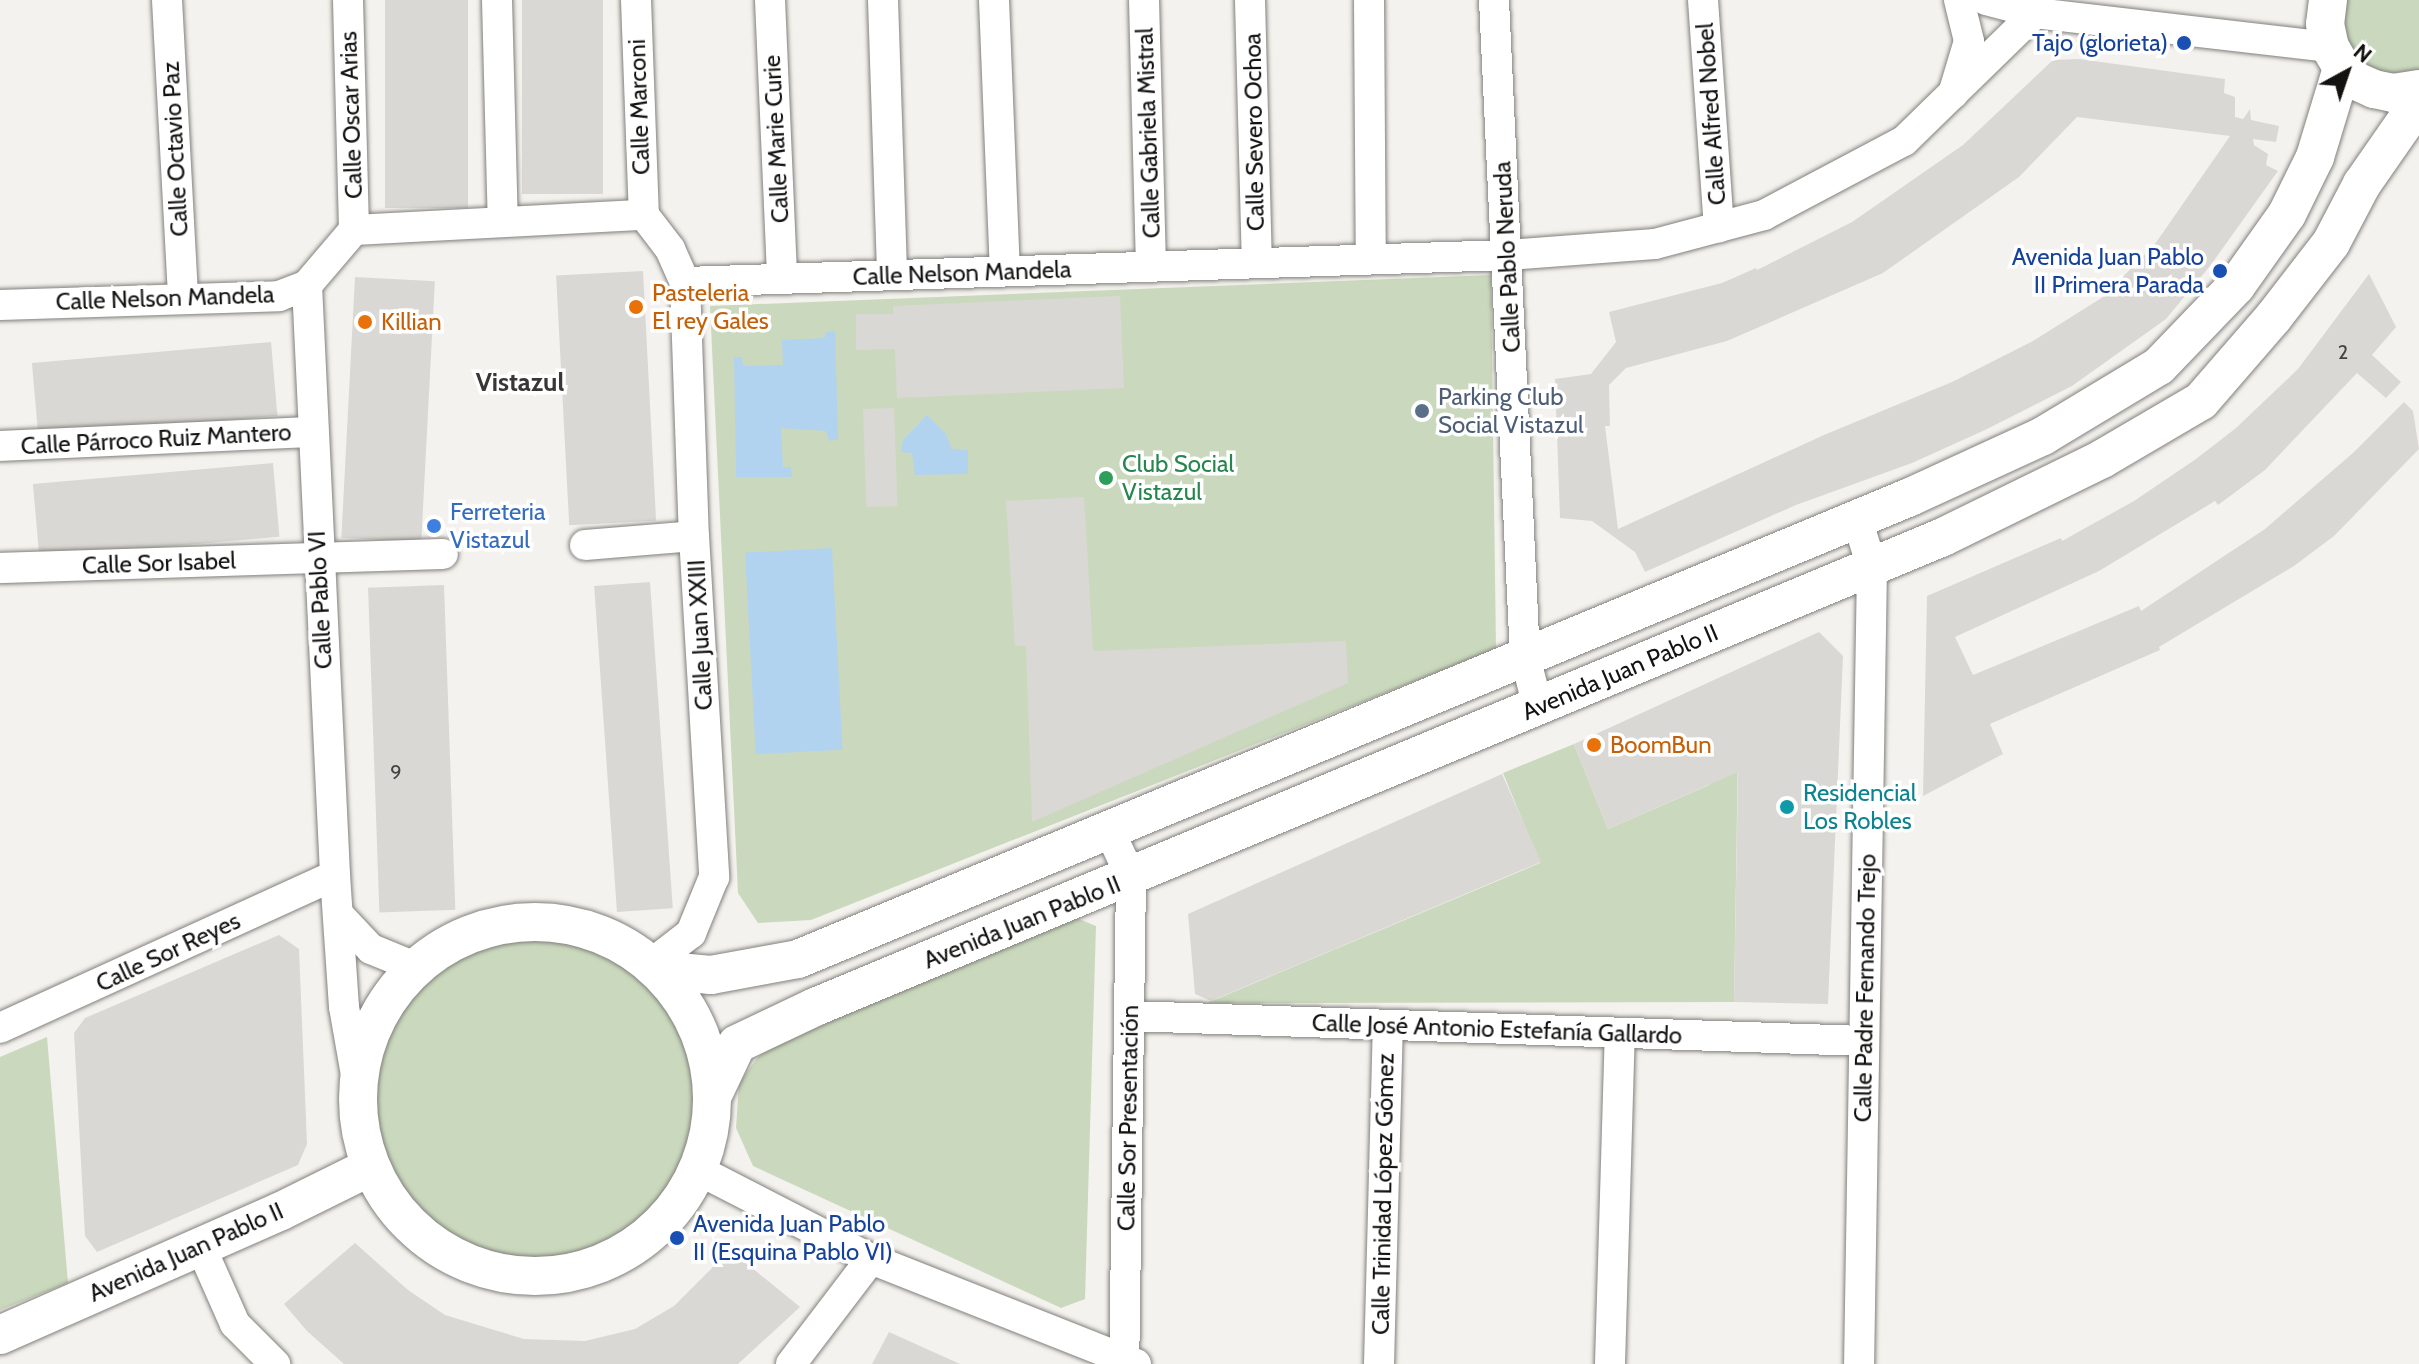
<!DOCTYPE html>
<meta charset="utf-8">
<style>
body{margin:0}
#map{position:relative;width:2419px;height:1364px;overflow:hidden;background:#f4f2ee;font-family:Cabin,sans-serif}
div>[style]{position:absolute}
.green>*{inset:0;background:#cad9bd}
.round{border-radius:50%}
.water>*{inset:0;background:#b1d3ef;transform-origin:0 0}
.building>*{inset:0;background:#dad8d4;transform-origin:0 0}
.roads{filter:drop-shadow(0 0 2px #82807d) drop-shadow(0 0 2px #82807d)}
.minor>*{height:30px;margin:-15px;padding:0 15px;transform-origin:15px;border-radius:15px;background:#fff}
.major>*{height:38px;margin:-19px;padding:0 19px;transform-origin:19px;border-radius:19px;background:#fff}
.major>.ring{margin:-19px;padding:0;box-sizing:content-box;background:none;border:38px solid #fff;border-radius:50%}
.dots>*{width:22px;height:22px;translate:-50% -50%;box-sizing:border-box;border:4px solid #fff;border-radius:50%}
span{translate:-50% -50%;white-space:nowrap;text-align:center;line-height:1.15;-webkit-text-stroke:7px #fff;paint-order:stroke}
.number-label{font-size:20px;color:#454442}
.number-label span{-webkit-text-stroke-width:0}
.transit-label{font-size:24px;color:#164399}
.right{translate:-100% -50%;text-align:right}
.left{translate:0 -50%;text-align:left}
.street-label{font-size:24px;color:#131211}
.food-label{font-size:24px;color:#c56008}
.service-label{font-size:24px;color:#4e5e75}
.leisure-label{font-size:24px;color:#27864d}
.shop-label{font-size:24px;color:#366cbe}
.culture-label{font-size:24px;color:#0d838f}
.neighbourhood-label{font-size:26px;color:#393735;font-weight:700}
.north{position:absolute;left:2307px;top:32px;width:80px;height:80px;-webkit-text-stroke:6px #fff;paint-order:stroke;rotate:40deg;font-size:22px;font-weight:700;line-height:32px;text-align:center;color:#131211}
.north::after{content:'';display:block;margin:auto;width:28px;height:36px;background:#131211;clip-path:polygon(50% 0,100% 100%,50% 72%,0 100%)}
</style>
<div id="map">
<div class="green">
<i style="clip-path:polygon(2346px 0,2419px 0,2419px 73px,2404px 79px,2355px 66px,2339px 18px)"></i>
<i style="clip-path:polygon(1491px 275px,1496px 649px,811px 920px,758px 923px,738px 893px,710px 306px)"></i>
<i style="clip-path:polygon(1739px 689px,1734px 1002px,1207px 1003px,1540px 863px,1503px 773px,1574px 744px,1608px 829px,1709px 785px)"></i>
<i style="clip-path:polygon(1074px 917px,1096px 926px,1085px 1299px,1061px 1308px,753px 1166px,736px 1128px,739px 1083px,758px 1057px,782px 1040px)"></i>
<i class="round" style="left:360px;top:924px;width:352px;height:352px"></i>
<i style="clip-path:polygon(47px 1037px,68px 1283px,0 1310px,0 1057px)"></i>
</div>
<div class="water">
<i style="clip-path:polygon(835px 331px,838px 439px,829px 441px,826px 431px,781px 428px,783px 467px,791px 467px,792px 477px,736px 477px,734px 357px,742px 357px,743px 366px,783px 365px,782px 340px,825px 338px,826px 332px)"></i>
<i style="clip-path:polygon(927px 415px,946px 434px,952px 449px,968px 450px,968px 474px,915px 475px,912px 453px,901px 452px,903px 440px)"></i>
<i style="left:832px;top:548px;width:202px;height:87px;rotate:87deg"></i>
</div>
<div class="building">
<i style="left:385px;top:0;width:83px;height:208px"></i>
<i style="left:522px;top:0;width:81px;height:194px"></i>
<i style="clip-path:polygon(evenodd,2079px 59px,2225px 79px,2224px 93px,2235px 97px,2235px 117px,2243px 119px,2250px 109px,2251px 120px,2279px 126px,2276px 142px,2253px 139px,2254px 145px,2268px 154px,2266px 165px,2278px 171px,2210px 266px,2166px 319px,2072px 386px,1985px 430px,1912px 463px,1796px 505px,1645px 572px,1635px 552px,1592px 521px,1560px 518px,1555px 379px,1591px 374px,1616px 342px,1609px 312px,1722px 283px,1756px 268px,1757px 270px,1852px 222px,1963px 145px,2053px 60px,2079px 59px,2077px 117px,2230px 136px,2155px 244px,2103px 297px,2033px 341px,1952px 382px,1824px 435px,1618px 529px,1605px 426px,1610px 426px,1609px 385px,1626px 368px,1727px 341px,1883px 273px,2019px 177px,2077px 117px)"></i>
<i style="left:643px;top:271px;width:250px;height:87px;rotate:87deg"></i>
<i style="clip-path:polygon(2369px 274px,2396px 327px,2372px 355px,2401px 382px,2386px 398px,2357px 373px,2265px 470px,2218px 505px,2215px 501px,2099px 571px,1955px 637px,1973px 675px,2139px 606px,2141px 611px,2265px 529px,2354px 452px,2404px 402px,2413px 411px,2419px 449px,2334px 536px,2294px 566px,2159px 647px,2160px 650px,1990px 724px,2003px 754px,1923px 796px,1927px 596px,2061px 538px,2062px 541px,2134px 501px,2196px 459px,2236px 428px,2298px 369px)"></i>
<i style="left:355px;top:277px;width:80px;height:261px;rotate:3deg"></i>
<i style="clip-path:polygon(1120px 296px,1124px 388px,897px 398px,895px 349px,856px 350px,856px 314px,893px 314px,893px 306px)"></i>
<i style="left:271px;top:342px;width:74px;height:240px;rotate:85deg"></i>
<i style="left:894px;top:408px;width:98px;height:31px;rotate:88deg"></i>
<i style="left:273px;top:463px;width:74px;height:241px;rotate:85deg"></i>
<i style="clip-path:polygon(1084px 497px,1093px 651px,1346px 641px,1348px 683px,1032px 822px,1026px 646px,1015px 646px,1006px 501px)"></i>
<i style="left:650px;top:582px;width:327px;height:56px;rotate:86deg"></i>
<i style="left:444px;top:585px;width:325px;height:76px;rotate:88deg"></i>
<i style="clip-path:polygon(1819px 632px,1843px 656px,1828px 1004px,1734px 1002px,1738px 772px,1608px 829px,1574px 744px)"></i>
<i style="clip-path:polygon(1502px 774px,1541px 862px,1211px 1001px,1195px 994px,1188px 914px)"></i>
<i style="clip-path:polygon(279px 935px,299px 949px,307px 1144px,298px 1165px,97px 1252px,85px 1236px,74px 1033px,85px 1018px)"></i>
<i style="clip-path:polygon(355px 1243px,408px 1290px,445px 1315px,524px 1339px,585px 1341px,635px 1329px,674px 1306px,730px 1250px,800px 1307px,738px 1364px,344px 1364px,307px 1331px,284px 1304px)"></i>
<i style="clip-path:polygon(889px 1332px,960px 1364px,872px 1364px)"></i>
</div>
<div class="roads">
<div class="minor">
<i style="left:167px;top:0;width:298px;rotate:86.9deg"></i>
<i style="left:348px;top:0;width:230px;rotate:88.5deg"></i>
<i style="left:497px;top:0;width:222px;rotate:88.5deg"></i>
<i style="left:636px;top:0;width:215px;rotate:87.9deg"></i>
<i style="left:770px;top:0;width:279px;rotate:87.5deg"></i>
<i style="left:883px;top:0;width:275px;rotate:88.1deg"></i>
<i style="left:994px;top:0;width:271px;rotate:87.7deg"></i>
<i style="left:1144px;top:0;width:267px;rotate:88.5deg"></i>
<i style="left:1250px;top:0;width:263px;rotate:88.5deg"></i>
<i style="left:1369px;top:0;width:259px;rotate:89.6deg"></i>
<i style="left:1494px;top:0;width:658px;rotate:87.3deg"></i>
<i style="left:1525px;top:657px;width:52px;rotate:75.4deg"></i>
<i style="left:1703px;top:0;width:228px;rotate:86deg"></i>
<i style="left:1986px;top:0;width:51px;rotate:14.9deg"></i>
<i style="left:2035px;top:13px;width:297px;rotate:6.6deg"></i>
<i style="left:1953px;top:94px;width:55px;rotate:-73.2deg"></i>
<i style="left:1969px;top:41px;width:42px;rotate:-103.7deg"></i>
<i style="left:685px;top:282px;width:823px;rotate:-1.88deg"></i>
<i style="left:1508px;top:255px;width:147px;rotate:-4.3deg"></i>
<i style="left:1655px;top:244px;width:113px;rotate:-14.9deg"></i>
<i style="left:1764px;top:215px;width:158px;rotate:-27.9deg"></i>
<i style="left:1904px;top:141px;width:183px;rotate:-44.3deg"></i>
<i style="left:307px;top:285px;width:591px;rotate:87.28deg"></i>
<i style="left:335px;top:875px;width:132px;rotate:86.1deg"></i>
<i style="left:344px;top:1007px;width:75px;rotate:80deg"></i>
<i style="left:0;top:305px;width:279px;rotate:-1.8deg"></i>
<i style="left:279px;top:296px;width:30px;rotate:-21deg"></i>
<i style="left:307px;top:285px;width:72px;rotate:-49.5deg"></i>
<i style="left:354px;top:230px;width:290px;rotate:-3deg"></i>
<i style="left:644px;top:215px;width:43px;rotate:52.6deg"></i>
<i style="left:670px;top:249px;width:36px;rotate:66deg"></i>
<i style="left:685px;top:282px;width:254px;rotate:88deg"></i>
<i style="left:694px;top:536px;width:342px;rotate:86.6deg"></i>
<i style="left:714px;top:877px;width:61px;rotate:112.3deg"></i>
<i style="left:691px;top:933px;width:51px;rotate:142.2deg"></i>
<i style="left:0;top:446px;width:312px;rotate:-2.6deg"></i>
<i style="left:1857px;top:519px;width:50px;rotate:72.6deg"></i>
<i style="left:1872px;top:567px;width:797px;rotate:90.93deg"></i>
<i style="left:585px;top:545px;width:109px;rotate:-4.7deg"></i>
<i style="left:0;top:568px;width:443px;rotate:-1.8deg"></i>
<i style="left:1109px;top:830px;width:52px;rotate:64.9deg"></i>
<i style="left:1131px;top:877px;width:487px;rotate:90.8deg"></i>
<i style="left:338px;top:914px;width:48px;rotate:46.7deg"></i>
<i style="left:371px;top:949px;width:48px;rotate:22.2deg"></i>
<i style="left:1129px;top:1016px;width:735px;rotate:1.95deg"></i>
<i style="left:0;top:1028px;width:368px;rotate:-24.5deg"></i>
<i style="left:698px;top:1170px;width:195px;rotate:27.2deg"></i>
<i style="left:871px;top:1259px;width:285px;rotate:21.6deg"></i>
<i style="left:200px;top:1245px;width:86px;rotate:66.1deg"></i>
<i style="left:235px;top:1324px;width:57px;rotate:45deg"></i>
<i style="left:791px;top:1364px;width:132px;rotate:-52.7deg"></i>
<i style="left:1379px;top:1364px;width:339px;rotate:-88.5deg"></i>
<i style="left:1610px;top:1364px;width:331px;rotate:-88.3deg"></i>
</div>
<div class="major">
<i style="left:2328px;top:0;width:24px;rotate:97deg"></i>
<i style="left:2325px;top:24px;width:24px;rotate:78deg"></i>
<i style="left:2330px;top:47px;width:24px;rotate:60deg"></i>
<i style="left:2342px;top:68px;width:19px;rotate:43deg"></i>
<i style="left:2356px;top:81px;width:20px;rotate:24deg"></i>
<i style="left:2374px;top:89px;width:19px;rotate:12deg"></i>
<i style="left:2393px;top:93px;width:26px;rotate:-9deg"></i>
<i class="ring" style="left:358px;top:922px;width:316px;height:316px"></i>
<i style="left:657px;top:970px;width:54px;rotate:5.3deg"></i>
<i style="left:711px;top:975px;width:88px;rotate:-10.4deg"></i>
<i style="left:798px;top:959px;width:1204px;rotate:-22.56deg"></i>
<i style="left:1910px;top:497px;width:146px;rotate:-24.6deg"></i>
<i style="left:2043px;top:436px;width:135px;rotate:-31.1deg"></i>
<i style="left:2159px;top:366px;width:111px;rotate:-46.1deg"></i>
<i style="left:2236px;top:286px;width:88px;rotate:-54.7deg"></i>
<i style="left:2287px;top:214px;width:64px;rotate:-63.8deg"></i>
<i style="left:2315px;top:157px;width:93px;rotate:-73.1deg"></i>
<i style="left:713px;top:1095px;width:56px;rotate:-64.8deg"></i>
<i style="left:737px;top:1044px;width:86px;rotate:-25.4deg"></i>
<i style="left:815px;top:1007px;width:1222px;rotate:-22.62deg"></i>
<i style="left:1943px;top:537px;width:177px;rotate:-26.1deg"></i>
<i style="left:2102px;top:459px;width:115px;rotate:-30.4deg"></i>
<i style="left:2201px;top:401px;width:110px;rotate:-49.1deg"></i>
<i style="left:2273px;top:318px;width:95px;rotate:-52.3deg"></i>
<i style="left:2331px;top:243px;width:67px;rotate:-62.3deg"></i>
<i style="left:2362px;top:184px;width:100px;rotate:-55.2deg"></i>
<i style="left:0;top:1335px;width:307px;rotate:-23.8deg"></i>
<i style="left:281px;top:1211px;width:99px;rotate:-26.3deg"></i>
</div>
</div>
<div class="dots">
<i style="left:2184px;top:43px;background:#1a4fb4"></i>
<i style="left:2220px;top:271px;background:#1a4fb4"></i>
<i style="left:636px;top:307px;background:#e8710a"></i>
<i style="left:365px;top:322px;background:#e8710a"></i>
<i style="left:1422px;top:411px;background:#5c6f8a"></i>
<i style="left:1106px;top:478px;background:#2e9e5b"></i>
<i style="left:434px;top:526px;background:#3f7fe0"></i>
<i style="left:1594px;top:745px;background:#e8710a"></i>
<i style="left:1787px;top:807px;background:#0f9aa8"></i>
<i style="left:677px;top:1238px;background:#1a4fb4"></i>
</div>
<div class="number-label">
<span style="left:2343px;top:352px">2</span>
<span style="left:396px;top:772px">9</span>
</div>
<div class="transit-label">
<span class="right" style="left:2168px;top:43px">Tajo (glorieta)</span>
<span class="right" style="left:2204px;top:271px">Avenida Juan Pablo<br>II Primera Parada</span>
<span class="left" style="left:693px;top:1238px">Avenida Juan Pablo<br>II (Esquina Pablo VI)</span>
</div>
<div class="street-label">
<span style="left:639px;top:107px;rotate:-92deg">Calle Marconi</span>
<span style="left:1711px;top:114px;rotate:-94deg">Calle Alfred Nobel</span>
<span style="left:351px;top:115px;rotate:-92deg">Calle Oscar Arias</span>
<span style="left:1254px;top:132px;rotate:-91deg">Calle Severo Ochoa</span>
<span style="left:1148px;top:133px;rotate:-92deg">Calle Gabriela Mistral</span>
<span style="left:776px;top:139px;rotate:-93deg">Calle Marie Curie</span>
<span style="left:175px;top:149px;rotate:-93deg">Calle Octavio Paz</span>
<span style="left:1507px;top:257px;rotate:-93deg">Calle Pablo Neruda</span>
<span style="left:962px;top:273px;rotate:-2deg">Calle Nelson Mandela</span>
<span style="left:165px;top:298px;rotate:-2deg">Calle Nelson Mandela</span>
<span style="left:156px;top:439px;rotate:-3deg">Calle Párroco Ruiz Mantero</span>
<span style="left:159px;top:563px;rotate:-2deg">Calle Sor Isabel</span>
<span style="left:320px;top:600px;rotate:-93deg">Calle Pablo VI</span>
<span style="left:700px;top:635px;rotate:-93deg">Calle Juan XXIII</span>
<span style="left:1620px;top:672px;rotate:-23deg">Avenida Juan Pablo II</span>
<span style="left:1022px;top:922px;rotate:-22deg">Avenida Juan Pablo II</span>
<span style="left:168px;top:952px;rotate:-25deg">Calle Sor Reyes</span>
<span style="left:1865px;top:988px;rotate:-89deg">Calle Padre Fernando Trejo</span>
<span style="left:1497px;top:1029px;rotate:2deg">Calle José Antonio Estefanía Gallardo</span>
<span style="left:1128px;top:1118px;rotate:-89deg">Calle Sor Presentación</span>
<span style="left:1383px;top:1194px;rotate:-89deg">Calle Trinidad López Gómez</span>
<span style="left:186px;top:1252px;rotate:-24deg">Avenida Juan Pablo II</span>
</div>
<div class="food-label">
<span class="left" style="left:652px;top:307px">Pasteleria<br>El rey Gales</span>
<span class="left" style="left:381px;top:322px">Killian</span>
<span class="left" style="left:1610px;top:745px">BoomBun</span>
</div>
<div class="service-label">
<span class="left" style="left:1438px;top:411px">Parking Club<br>Social Vistazul</span>
</div>
<div class="leisure-label">
<span class="left" style="left:1122px;top:478px">Club Social<br>Vistazul</span>
</div>
<div class="shop-label">
<span class="left" style="left:450px;top:526px">Ferreteria<br>Vistazul</span>
</div>
<div class="culture-label">
<span class="left" style="left:1803px;top:807px">Residencial<br>Los Robles</span>
</div>
<div class="neighbourhood-label">
<span style="left:520px;top:383px">Vistazul</span>
</div>
<div class="north">N</div>
</div>
